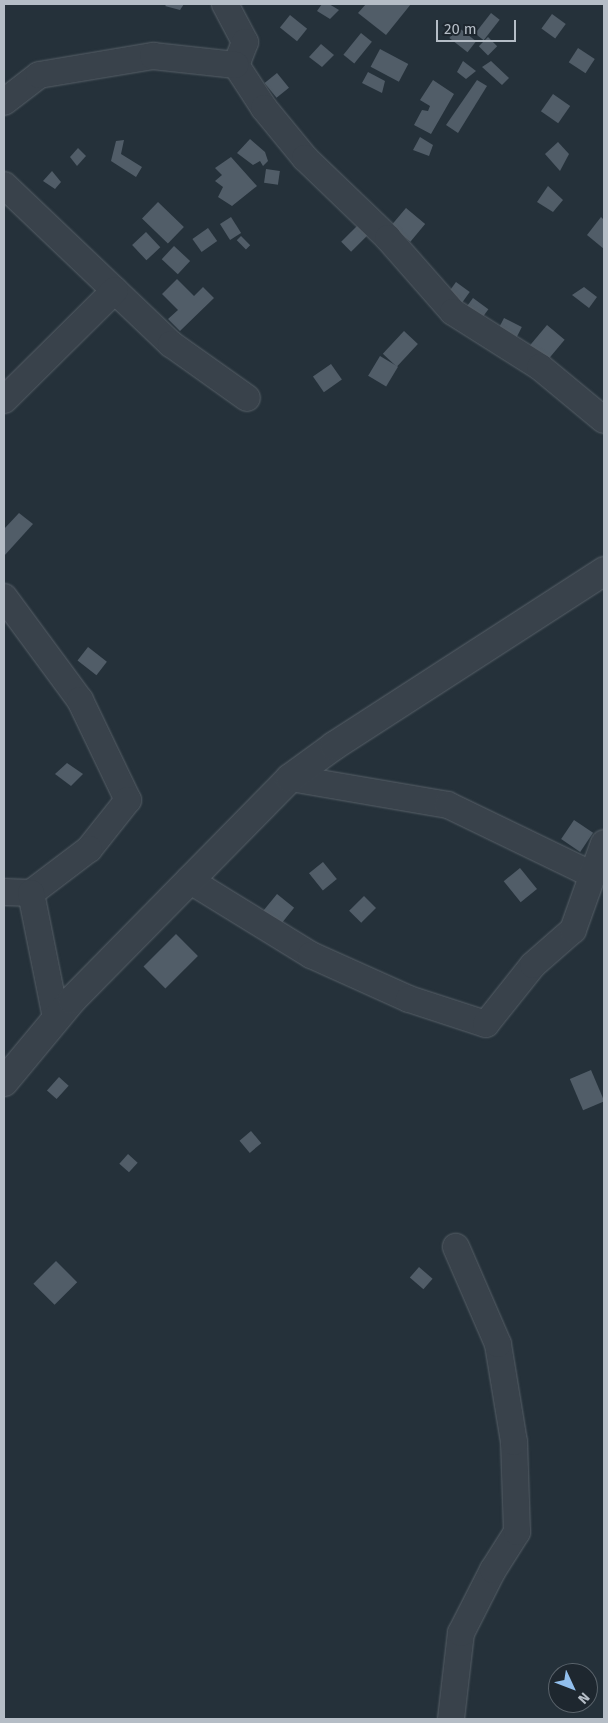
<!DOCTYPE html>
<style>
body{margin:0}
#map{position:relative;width:608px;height:1723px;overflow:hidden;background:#25313a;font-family:"Fira Sans",sans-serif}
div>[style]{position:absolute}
.building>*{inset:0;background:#515d68;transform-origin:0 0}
.roads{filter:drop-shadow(0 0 1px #576068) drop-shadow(0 0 1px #576068)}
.minor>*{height:26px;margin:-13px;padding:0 13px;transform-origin:13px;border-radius:13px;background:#39424b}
.tertiary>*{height:28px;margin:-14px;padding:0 14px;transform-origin:14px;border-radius:14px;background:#39424b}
span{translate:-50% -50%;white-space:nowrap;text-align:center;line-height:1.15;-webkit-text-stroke:4px #1e272f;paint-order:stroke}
.frame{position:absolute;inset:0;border:5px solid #b5bdc6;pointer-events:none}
.north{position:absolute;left:548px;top:1663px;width:50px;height:50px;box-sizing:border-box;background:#1e272f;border:1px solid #5a636b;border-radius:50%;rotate:133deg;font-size:14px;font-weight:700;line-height:20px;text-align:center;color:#b5bdc6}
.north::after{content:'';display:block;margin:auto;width:18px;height:22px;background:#92bfed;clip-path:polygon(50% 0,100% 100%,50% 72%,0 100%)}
.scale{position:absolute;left:436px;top:20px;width:80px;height:22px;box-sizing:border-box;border:2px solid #b5bdc6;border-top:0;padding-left:6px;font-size:15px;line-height:18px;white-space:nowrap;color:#b5bdc6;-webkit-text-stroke:4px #1e272f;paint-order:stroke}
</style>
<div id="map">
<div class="building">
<i style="clip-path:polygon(167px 4px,184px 4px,180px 10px,165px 6px)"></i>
<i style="clip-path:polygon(322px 4px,329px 4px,339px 10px,330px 19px,317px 11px)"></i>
<i style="clip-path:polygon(366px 4px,411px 4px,386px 35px,358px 13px)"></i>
<i style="left:491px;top:13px;width:11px;height:26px;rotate:38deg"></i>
<i style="left:552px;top:14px;width:17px;height:18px;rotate:36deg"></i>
<i style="left:290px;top:15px;width:22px;height:16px;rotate:39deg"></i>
<i style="left:458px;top:27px;width:23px;height:14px;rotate:38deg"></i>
<i style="left:361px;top:33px;width:14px;height:28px;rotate:39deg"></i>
<i style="left:488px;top:37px;width:13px;height:13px;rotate:45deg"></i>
<i style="clip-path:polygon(321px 44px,334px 55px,322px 67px,309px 57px)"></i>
<i style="left:578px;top:48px;width:20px;height:17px;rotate:33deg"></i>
<i style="left:380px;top:49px;width:32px;height:20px;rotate:28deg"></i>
<i style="clip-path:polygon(463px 61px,476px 71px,466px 79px,457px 72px)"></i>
<i style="clip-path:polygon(491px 61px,509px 78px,502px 85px,482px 67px)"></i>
<i style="clip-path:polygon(368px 72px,385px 81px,382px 93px,362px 83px)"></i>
<i style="left:277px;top:73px;width:19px;height:16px;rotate:51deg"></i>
<i style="clip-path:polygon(433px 80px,454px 94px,431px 134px,414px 125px,422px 110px,428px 111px,430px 106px,420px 100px)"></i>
<i style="clip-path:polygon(477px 80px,487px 86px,458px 133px,446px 125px)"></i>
<i style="left:553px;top:94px;width:21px;height:21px;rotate:35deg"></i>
<i style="clip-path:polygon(420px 137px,433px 145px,429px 156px,413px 150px)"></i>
<i style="clip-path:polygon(250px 139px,265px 152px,268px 161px,263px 166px,260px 161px,253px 165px,237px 153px)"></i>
<i style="clip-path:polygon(124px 140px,121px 154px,142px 167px,136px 177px,111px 161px,116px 141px)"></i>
<i style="clip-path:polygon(558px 142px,569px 154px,560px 171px,545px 154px)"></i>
<i style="clip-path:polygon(78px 148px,86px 156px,77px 166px,70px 157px)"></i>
<i style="clip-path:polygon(231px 157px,257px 186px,232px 206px,218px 197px,223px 187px,215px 181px,222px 175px,215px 168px)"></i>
<i style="left:266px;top:169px;width:14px;height:14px;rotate:8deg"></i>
<i style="clip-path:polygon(52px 171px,61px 182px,55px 189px,43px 181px)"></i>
<i style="clip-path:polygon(548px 186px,563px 200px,553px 212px,537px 202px)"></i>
<i style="left:158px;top:202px;width:36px;height:23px;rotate:44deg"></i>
<i style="left:406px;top:208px;width:25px;height:23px;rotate:40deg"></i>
<i style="left:231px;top:217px;width:19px;height:13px;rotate:58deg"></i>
<i style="clip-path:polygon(601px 217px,604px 220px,604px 249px,587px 235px)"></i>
<i style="left:361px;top:222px;width:14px;height:28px;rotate:45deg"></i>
<i style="left:208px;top:228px;width:16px;height:19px;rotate:55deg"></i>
<i style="left:146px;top:232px;width:21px;height:19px;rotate:47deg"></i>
<i style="left:241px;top:236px;width:13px;height:6px;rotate:45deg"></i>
<i style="left:174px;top:246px;width:22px;height:18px;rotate:43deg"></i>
<i style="clip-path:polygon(177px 279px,194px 296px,203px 287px,214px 298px,180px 331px,168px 319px,178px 310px,162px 294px)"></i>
<i style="left:456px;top:282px;width:17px;height:15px;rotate:36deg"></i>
<i style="clip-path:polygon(584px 287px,597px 297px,589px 308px,572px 295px)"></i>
<i style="left:473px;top:298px;width:19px;height:13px;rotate:36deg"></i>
<i style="left:504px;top:318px;width:20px;height:15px;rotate:27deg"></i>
<i style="left:547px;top:325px;width:23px;height:28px;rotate:40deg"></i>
<i style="left:404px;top:331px;width:19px;height:31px;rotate:43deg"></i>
<i style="left:380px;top:356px;width:21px;height:23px;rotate:31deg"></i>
<i style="left:331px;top:364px;width:19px;height:22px;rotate:55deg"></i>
<i style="clip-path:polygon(19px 513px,33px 524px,4px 556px,4px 529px)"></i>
<i style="left:88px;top:647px;width:24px;height:17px;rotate:38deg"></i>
<i style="clip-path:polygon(67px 763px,83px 774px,71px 786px,55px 774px)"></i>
<i style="left:574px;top:820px;width:23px;height:23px;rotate:34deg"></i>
<i style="left:323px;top:862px;width:22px;height:18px;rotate:51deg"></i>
<i style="left:520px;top:868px;width:27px;height:21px;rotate:51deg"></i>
<i style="left:277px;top:894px;width:22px;height:23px;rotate:39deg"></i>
<i style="left:364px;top:896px;width:17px;height:21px;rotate:45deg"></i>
<i style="left:176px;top:934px;width:31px;height:46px;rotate:45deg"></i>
<i style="left:591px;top:1070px;width:34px;height:23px;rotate:67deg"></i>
<i style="left:59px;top:1077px;width:13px;height:18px;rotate:42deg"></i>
<i style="left:251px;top:1131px;width:16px;height:15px;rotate:50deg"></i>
<i style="left:128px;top:1154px;width:13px;height:13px;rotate:42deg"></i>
<i style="left:56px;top:1261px;width:30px;height:32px;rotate:45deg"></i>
<i style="left:419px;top:1267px;width:18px;height:14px;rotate:41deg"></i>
</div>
<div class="roads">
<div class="minor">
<i style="left:225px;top:4px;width:43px;rotate:62.2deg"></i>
<i style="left:245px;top:42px;width:25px;rotate:111deg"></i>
<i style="left:236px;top:65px;width:51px;rotate:56.9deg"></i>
<i style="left:264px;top:108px;width:65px;rotate:50.6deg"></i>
<i style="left:305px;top:158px;width:115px;rotate:43.9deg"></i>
<i style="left:388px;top:238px;width:98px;rotate:48.7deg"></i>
<i style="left:453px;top:312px;width:103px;rotate:32.3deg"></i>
<i style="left:540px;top:367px;width:83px;rotate:39.6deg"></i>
<i style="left:4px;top:102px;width:44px;rotate:-37.6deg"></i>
<i style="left:39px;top:75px;width:116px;rotate:-9.5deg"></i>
<i style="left:153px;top:56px;width:83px;rotate:6.2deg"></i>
<i style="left:4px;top:185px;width:231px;rotate:43.6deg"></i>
<i style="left:171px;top:344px;width:93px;rotate:35.4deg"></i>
<i style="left:4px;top:400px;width:156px;rotate:-44.7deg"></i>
<i style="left:4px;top:597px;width:128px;rotate:53.6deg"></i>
<i style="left:80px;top:700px;width:111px;rotate:64.4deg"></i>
<i style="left:128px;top:800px;width:63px;rotate:128.5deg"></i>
<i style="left:89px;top:849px;width:73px;rotate:142.8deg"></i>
<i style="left:290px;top:778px;width:160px;rotate:9.7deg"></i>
<i style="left:448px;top:805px;width:159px;rotate:25.8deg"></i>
<i style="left:189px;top:880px;width:143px;rotate:31.6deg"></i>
<i style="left:311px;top:955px;width:107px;rotate:24.2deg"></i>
<i style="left:409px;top:999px;width:81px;rotate:18deg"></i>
<i style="left:486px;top:1024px;width:75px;rotate:-51.5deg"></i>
<i style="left:533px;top:965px;width:53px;rotate:-41.2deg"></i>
<i style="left:573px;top:930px;width:92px;rotate:-70.4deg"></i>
<i style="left:4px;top:892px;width:27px;rotate:2deg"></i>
<i style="left:31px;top:893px;width:127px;rotate:78.7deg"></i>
<i style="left:451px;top:1719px;width:87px;rotate:-83.4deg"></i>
<i style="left:461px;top:1633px;width:71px;rotate:-63.1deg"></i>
<i style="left:493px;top:1570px;width:45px;rotate:-57.7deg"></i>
<i style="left:517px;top:1532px;width:90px;rotate:-91.9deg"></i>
<i style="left:514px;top:1442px;width:99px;rotate:-99.3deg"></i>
<i style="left:498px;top:1344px;width:106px;rotate:-113.4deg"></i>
</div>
<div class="tertiary">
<i style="left:4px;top:1082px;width:107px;rotate:-50.3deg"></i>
<i style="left:72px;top:1000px;width:311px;rotate:-45.5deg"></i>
<i style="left:290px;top:778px;width:54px;rotate:-36deg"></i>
<i style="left:334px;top:746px;width:322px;rotate:-32.9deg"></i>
</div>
</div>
<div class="frame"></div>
<div class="north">N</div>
<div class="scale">20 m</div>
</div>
